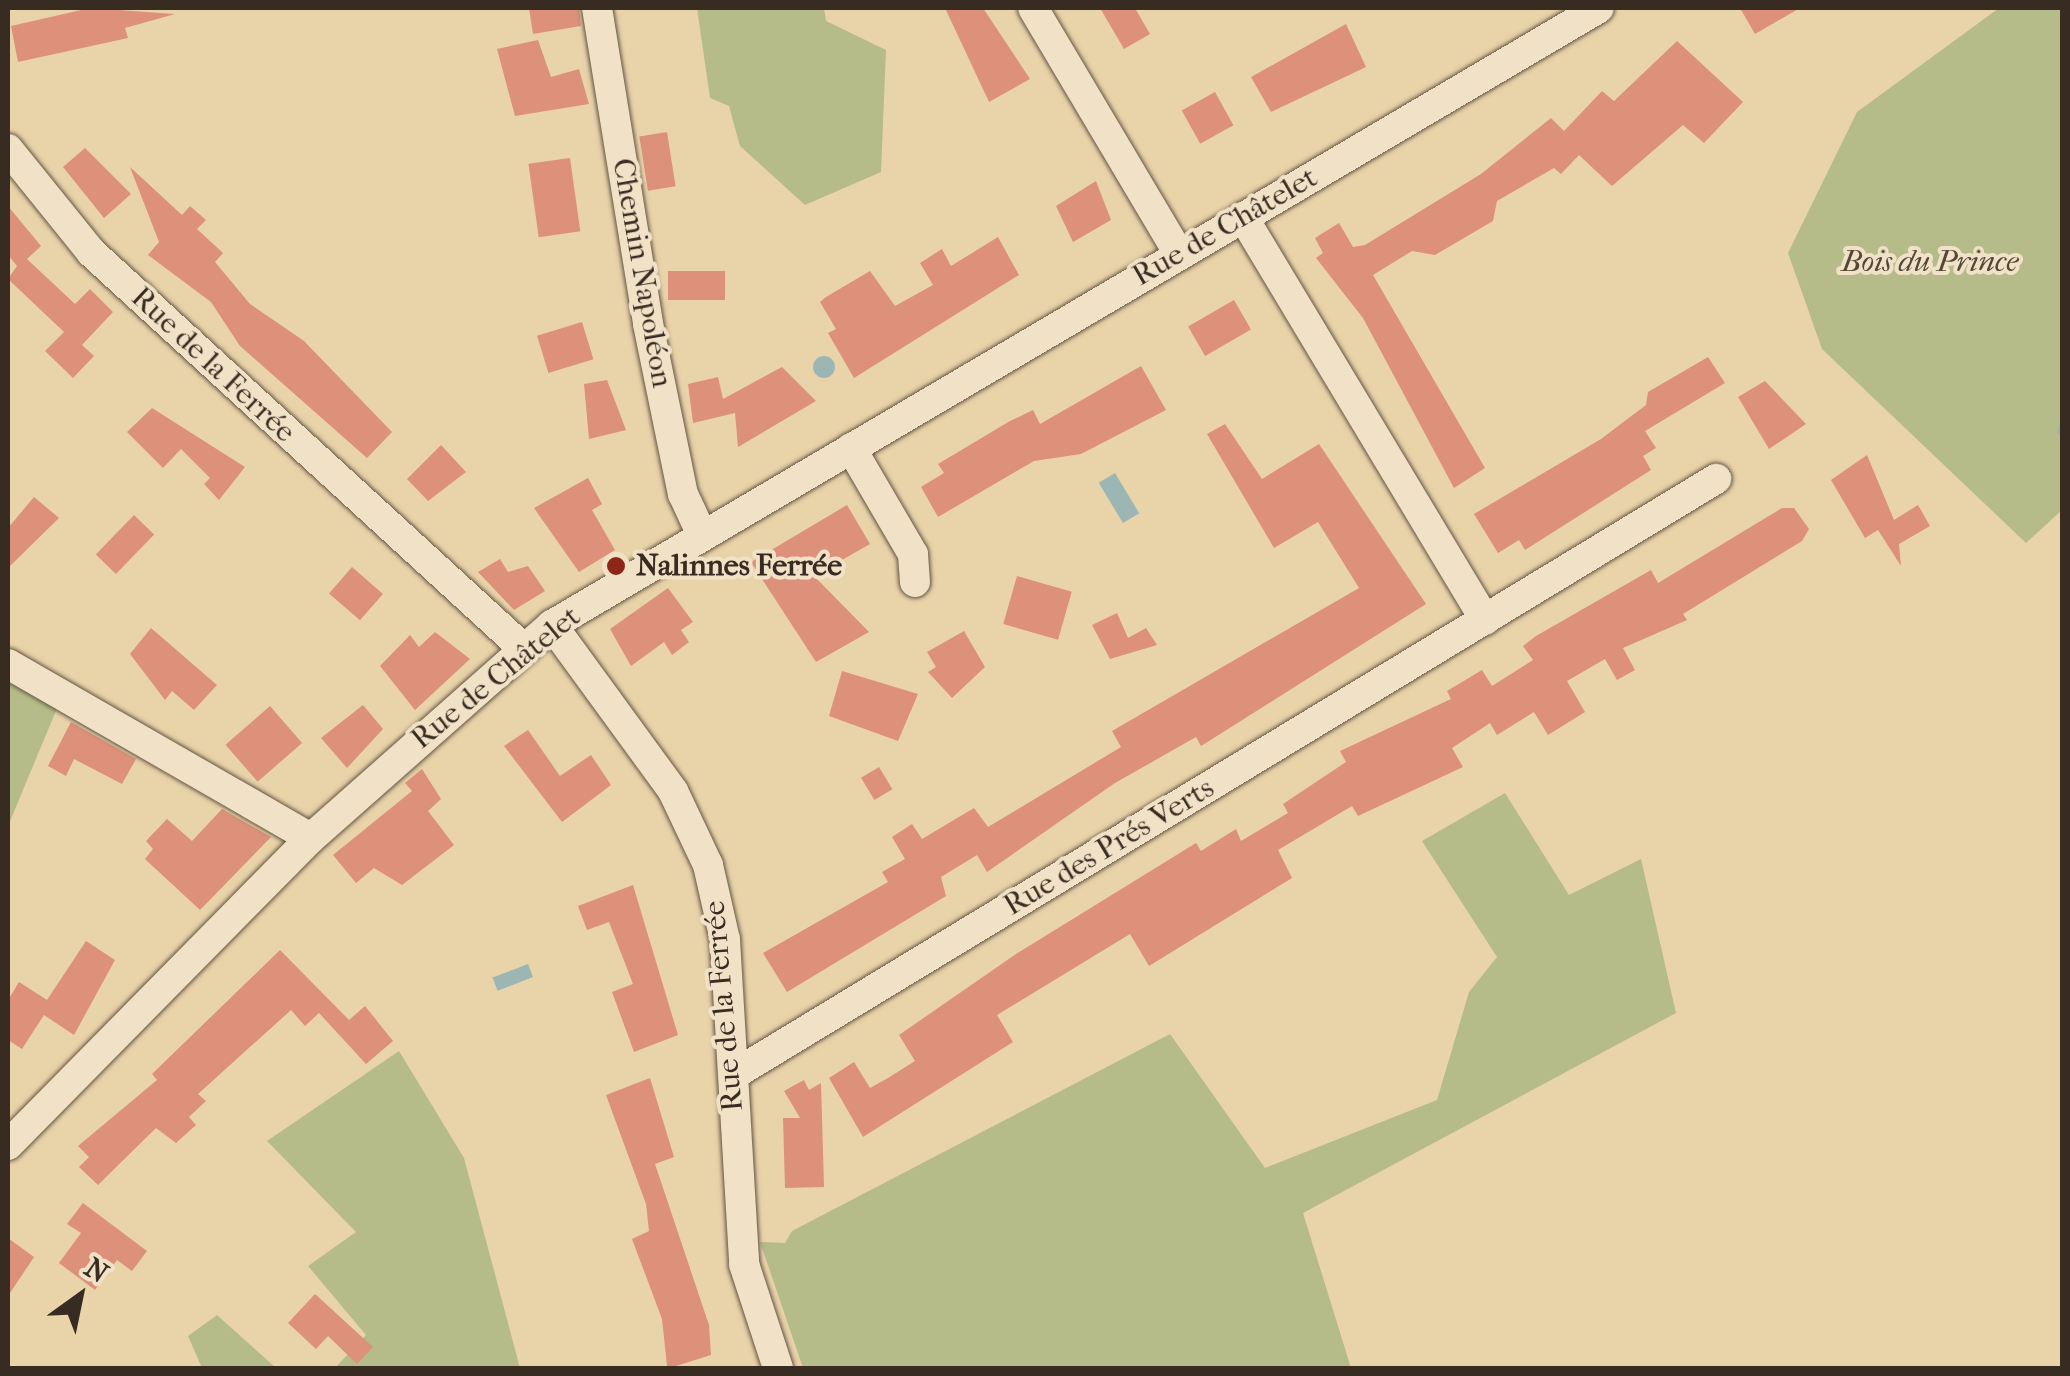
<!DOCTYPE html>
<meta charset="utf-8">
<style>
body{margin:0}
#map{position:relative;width:2070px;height:1376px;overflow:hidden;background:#e9d3a9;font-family:"IM FELL French Canon",serif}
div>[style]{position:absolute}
.green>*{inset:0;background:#b6bc89}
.water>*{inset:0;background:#9bb6b3;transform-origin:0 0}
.round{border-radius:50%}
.stream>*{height:8px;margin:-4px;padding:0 4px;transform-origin:4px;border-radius:4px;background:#9bb6b3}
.building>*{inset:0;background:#dd917a;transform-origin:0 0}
.roads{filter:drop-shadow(0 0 2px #645544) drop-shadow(0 0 2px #645544)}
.minor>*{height:30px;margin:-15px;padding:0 15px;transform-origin:15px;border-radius:15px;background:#f1e2c7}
.dots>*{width:28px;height:28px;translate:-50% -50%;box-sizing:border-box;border:5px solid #f1e2c7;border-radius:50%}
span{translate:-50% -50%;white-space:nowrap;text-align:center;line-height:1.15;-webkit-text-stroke:8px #f1e2c7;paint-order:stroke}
.street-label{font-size:30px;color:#382b22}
.park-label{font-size:30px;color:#514837;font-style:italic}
.poi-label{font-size:30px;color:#382b22;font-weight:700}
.left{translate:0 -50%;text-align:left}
.frame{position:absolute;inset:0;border:10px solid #382b22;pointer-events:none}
.north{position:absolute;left:30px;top:1246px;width:100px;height:100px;-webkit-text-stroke:8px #f1e2c7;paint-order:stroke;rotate:33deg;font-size:28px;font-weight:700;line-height:40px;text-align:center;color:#382b22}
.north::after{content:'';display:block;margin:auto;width:35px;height:45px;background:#382b22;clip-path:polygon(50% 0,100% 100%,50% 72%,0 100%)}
</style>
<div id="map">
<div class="green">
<i style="clip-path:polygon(697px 8px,824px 8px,826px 21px,886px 50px,881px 172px,805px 205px,740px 146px,729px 106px,710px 98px)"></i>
<i style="clip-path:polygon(1999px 8px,2062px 8px,2062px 510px,2026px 543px,1822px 349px,1788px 253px,1857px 112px)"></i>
<i style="clip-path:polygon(8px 677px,58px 706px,8px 826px)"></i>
<i style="clip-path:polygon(1505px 793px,1569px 895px,1641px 859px,1676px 1013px,1303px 1213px,1351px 1368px,803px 1368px,760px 1242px,785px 1243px,792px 1231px,1170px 1034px,1265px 1168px,1437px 1100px,1469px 992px,1497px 957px,1422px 841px)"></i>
<i style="clip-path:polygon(399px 1051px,464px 1158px,520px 1368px,335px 1368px,366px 1335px,308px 1266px,356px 1232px,267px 1141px)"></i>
<i style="clip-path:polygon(217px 1315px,276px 1368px,202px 1368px,188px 1336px)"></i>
</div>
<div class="water">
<i class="round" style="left:813px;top:356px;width:22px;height:22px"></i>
<i style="left:1115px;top:473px;width:47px;height:19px;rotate:59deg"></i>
<i style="left:528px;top:964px;width:14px;height:38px;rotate:69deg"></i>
</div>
<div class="stream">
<i style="left:2061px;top:431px;width:2px;rotate:-63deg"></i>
</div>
<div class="building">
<i style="clip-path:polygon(90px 8px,175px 14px,125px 28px,128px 38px,18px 62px,11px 26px)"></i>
<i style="clip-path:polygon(529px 8px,579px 8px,581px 26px,533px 34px)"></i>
<i style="clip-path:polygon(945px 8px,983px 8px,1030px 79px,989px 102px)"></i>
<i style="clip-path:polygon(1100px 8px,1135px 8px,1150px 34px,1124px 49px)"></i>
<i style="clip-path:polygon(1740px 8px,1800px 8px,1755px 34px)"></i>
<i style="clip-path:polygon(1346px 24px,1366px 67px,1271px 112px,1251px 77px)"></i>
<i style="clip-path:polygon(538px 40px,551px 77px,579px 69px,589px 104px,515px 116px,497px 49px)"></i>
<i style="clip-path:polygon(1677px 41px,1743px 102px,1704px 143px,1683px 125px,1612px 186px,1579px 155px,1561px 174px,1554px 168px,1497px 201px,1493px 221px,1435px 255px,1412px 251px,1373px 275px,1485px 468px,1454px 488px,1363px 318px,1316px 258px,1323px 253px,1315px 238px,1339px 223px,1353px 247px,1365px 245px,1481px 174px,1551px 118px,1564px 131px,1602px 91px,1614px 101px)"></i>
<i style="left:1215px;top:92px;width:38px;height:38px;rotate:61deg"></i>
<i style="left:667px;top:132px;width:55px;height:28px;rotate:81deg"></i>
<i style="clip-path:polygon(85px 148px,131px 194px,104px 218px,63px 167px)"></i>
<i style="left:570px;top:158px;width:74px;height:42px;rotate:82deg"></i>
<i style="clip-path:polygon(130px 167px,182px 215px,190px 206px,206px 220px,197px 229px,223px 253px,215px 262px,250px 304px,304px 341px,392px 432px,367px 458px,240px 346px,211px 302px,148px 255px,159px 242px)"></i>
<i style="clip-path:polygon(1096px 181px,1111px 220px,1073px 242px,1056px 206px)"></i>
<i style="clip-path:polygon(8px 206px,41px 246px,27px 259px,75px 304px,90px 289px,113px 312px,82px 345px,94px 356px,73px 378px,45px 351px,64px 332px,8px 279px,17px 266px,8px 255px)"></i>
<i style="clip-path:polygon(998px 237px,1019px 275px,854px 378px,828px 333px,836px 329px,820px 302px,826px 297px,870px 271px,895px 306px,933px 285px,920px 263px,942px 249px,951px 266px)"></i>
<i style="left:668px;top:271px;width:57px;height:29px"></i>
<i style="left:1234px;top:300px;width:34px;height:53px;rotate:60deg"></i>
<i style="left:582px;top:322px;width:39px;height:47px;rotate:73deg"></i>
<i style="clip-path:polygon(1708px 357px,1725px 383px,1645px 431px,1656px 448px,1643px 456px,1651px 470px,1525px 550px,1519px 540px,1498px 553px,1474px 514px,1601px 439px,1646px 405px,1648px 392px)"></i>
<i style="clip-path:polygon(1141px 366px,1166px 410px,1081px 454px,1034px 461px,938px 517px,921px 487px,944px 473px,938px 464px,1010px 421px,1033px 410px,1040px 424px)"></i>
<i style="clip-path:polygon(782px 367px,816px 401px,738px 447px,735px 413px,693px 423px,688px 384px,718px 377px,723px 399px)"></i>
<i style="clip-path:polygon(607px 380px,626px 430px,589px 439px,584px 384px)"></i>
<i style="clip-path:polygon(1765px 381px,1806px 424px,1769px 449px,1738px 397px)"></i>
<i style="clip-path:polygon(152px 408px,245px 467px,219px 500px,204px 484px,210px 478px,181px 449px,163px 468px,127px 432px)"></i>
<i style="clip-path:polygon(1225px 424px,1262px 479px,1319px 444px,1426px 604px,1201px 746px,1196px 737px,1115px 783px,987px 872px,977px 855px,941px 877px,946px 896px,787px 992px,763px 953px,888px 882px,882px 872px,905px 859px,892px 837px,912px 824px,922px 839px,974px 808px,988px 827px,1121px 747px,1112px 731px,1359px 588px,1318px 522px,1274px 548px,1207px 434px)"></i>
<i style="clip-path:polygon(441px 445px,466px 472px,428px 501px,407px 479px)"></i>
<i style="clip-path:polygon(1867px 455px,1894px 520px,1918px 505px,1930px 526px,1899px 544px,1901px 566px,1878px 530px,1865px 538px,1831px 480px)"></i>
<i style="clip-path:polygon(588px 478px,602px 504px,592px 510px,615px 550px,579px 572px,534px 508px)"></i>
<i style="clip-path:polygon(34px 497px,59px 518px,8px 568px,8px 528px)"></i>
<i style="clip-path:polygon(847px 505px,870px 544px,814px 576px,869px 632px,816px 662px,751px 562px)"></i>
<i style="clip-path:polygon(1782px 508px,1794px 508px,1809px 529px,1802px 541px,1683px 614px,1687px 620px,1623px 648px,1635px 670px,1617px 680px,1605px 659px,1567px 681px,1585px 712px,1548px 735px,1534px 712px,1497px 735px,1490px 723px,1452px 748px,1463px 767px,1358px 816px,1352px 806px,1278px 850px,1292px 878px,1149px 966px,1130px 934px,997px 1015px,1013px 1042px,863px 1137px,829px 1078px,854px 1062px,870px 1088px,888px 1078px,915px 1061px,899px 1035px,1016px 954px,1196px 843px,1201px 851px,1236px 829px,1241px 841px,1288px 813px,1283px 804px,1346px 762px,1340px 751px,1451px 699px,1447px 691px,1482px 670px,1492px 686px,1533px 660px,1523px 646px,1536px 636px,1651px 570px,1658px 583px)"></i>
<i style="left:134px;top:515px;width:28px;height:55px;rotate:44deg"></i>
<i style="clip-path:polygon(500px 559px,508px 572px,528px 566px,545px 591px,514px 610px,478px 572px)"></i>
<i style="left:352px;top:567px;width:41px;height:35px;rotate:41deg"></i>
<i style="left:1017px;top:576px;width:57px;height:50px;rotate:16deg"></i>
<i style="clip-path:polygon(668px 588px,693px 622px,681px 630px,689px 642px,672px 655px,664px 642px,631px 666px,610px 629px)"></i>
<i style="clip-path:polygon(1117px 613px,1128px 638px,1146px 628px,1157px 645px,1110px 659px,1092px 625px)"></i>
<i style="clip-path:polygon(151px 628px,217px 685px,194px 710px,172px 691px,165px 700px,130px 654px)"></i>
<i style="clip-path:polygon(964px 631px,985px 667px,952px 698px,928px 672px,936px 667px,927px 652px)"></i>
<i style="clip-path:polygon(435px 632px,470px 659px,415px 710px,380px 666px,410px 635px,419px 647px)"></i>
<i style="clip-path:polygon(842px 671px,918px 694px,898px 741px,829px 716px)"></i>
<i style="clip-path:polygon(363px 705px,383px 729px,347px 768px,321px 738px)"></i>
<i style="left:270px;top:706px;width:49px;height:59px;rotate:49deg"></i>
<i style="clip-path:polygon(71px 722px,136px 759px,122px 784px,74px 759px,66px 776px,48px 766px)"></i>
<i style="clip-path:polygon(528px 730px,560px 776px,591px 755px,611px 785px,562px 822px,504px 746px)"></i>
<i style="left:879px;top:767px;width:26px;height:21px;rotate:59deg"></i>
<i style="clip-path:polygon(422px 769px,441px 799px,428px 811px,454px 845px,402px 885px,374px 868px,356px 883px,333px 855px,412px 791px,405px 783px)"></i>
<i style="clip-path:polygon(222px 809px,271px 837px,200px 910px,145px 859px,153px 849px,146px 841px,167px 819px,192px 841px)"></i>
<i style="clip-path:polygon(633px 885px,678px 1035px,634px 1052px,612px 992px,633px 984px,609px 922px,587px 930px,578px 906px)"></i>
<i style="clip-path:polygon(86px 941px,115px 960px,74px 1035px,44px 1015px,22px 1049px,8px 1040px,8px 1000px,19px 982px,47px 1000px)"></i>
<i style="clip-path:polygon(280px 950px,349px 1020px,365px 1006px,393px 1041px,366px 1064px,319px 1013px,305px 1026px,291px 1010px,198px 1094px,206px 1101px,189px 1117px,196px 1125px,176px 1143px,156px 1128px,98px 1185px,79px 1167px,89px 1157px,78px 1146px,157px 1080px,152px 1074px)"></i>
<i style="clip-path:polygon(650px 1078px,674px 1157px,655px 1164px,709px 1325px,711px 1355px,676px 1366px,667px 1366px,662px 1319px,632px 1239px,649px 1231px,646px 1204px,606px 1095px)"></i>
<i style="clip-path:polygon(804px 1080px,809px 1090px,821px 1083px,824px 1187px,785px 1188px,783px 1118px,800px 1118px,784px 1091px)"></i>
<i style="clip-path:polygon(83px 1203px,147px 1251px,132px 1271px,117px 1260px,95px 1290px,59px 1263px,81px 1233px,67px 1224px)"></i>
<i style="clip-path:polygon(8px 1238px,34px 1257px,8px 1296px)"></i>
<i style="clip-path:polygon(315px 1294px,373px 1347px,357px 1364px,328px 1336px,316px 1349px,288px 1323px)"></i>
</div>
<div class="roads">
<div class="minor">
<i style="left:597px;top:8px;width:320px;rotate:80.8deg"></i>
<i style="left:648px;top:324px;width:174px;rotate:78.4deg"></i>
<i style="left:683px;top:494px;width:45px;rotate:65.1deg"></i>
<i style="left:1033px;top:8px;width:286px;rotate:59.3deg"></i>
<i style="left:8px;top:149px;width:132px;rotate:51.1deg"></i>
<i style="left:91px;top:252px;width:586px;rotate:42.51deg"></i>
<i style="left:1243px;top:217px;width:470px;rotate:59deg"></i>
<i style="left:851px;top:448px;width:123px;rotate:59.7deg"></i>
<i style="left:913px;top:554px;width:28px;rotate:86deg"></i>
<i style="left:552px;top:625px;width:205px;rotate:53.9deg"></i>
<i style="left:673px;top:791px;width:82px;rotate:64.7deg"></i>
<i style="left:708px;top:865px;width:77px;rotate:77.2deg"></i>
<i style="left:725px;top:940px;width:325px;rotate:86.6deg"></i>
<i style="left:744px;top:1264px;width:109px;rotate:71.9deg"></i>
<i style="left:8px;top:664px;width:349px;rotate:29.9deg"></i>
<i style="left:733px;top:1075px;width:1150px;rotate:-31.23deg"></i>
<i style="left:8px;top:1145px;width:431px;rotate:-45.4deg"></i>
<i style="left:311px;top:838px;width:322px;rotate:-41.5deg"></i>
<i style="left:552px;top:625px;width:1215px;rotate:-30.51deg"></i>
</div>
</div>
<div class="dots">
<i style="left:616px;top:566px;background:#8f2418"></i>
</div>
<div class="street-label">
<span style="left:1225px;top:227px;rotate:-30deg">Rue de Châtelet</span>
<span style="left:642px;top:273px;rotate:80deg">Chemin Napoléon</span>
<span style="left:213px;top:365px;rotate:43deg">Rue de la Ferrée</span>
<span style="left:496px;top:678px;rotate:-39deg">Rue de Châtelet</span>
<span style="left:1109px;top:847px;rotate:-31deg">Rue des Prés Verts</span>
<span style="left:724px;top:1006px;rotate:-95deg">Rue de la Ferrée</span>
</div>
<div class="park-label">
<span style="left:1930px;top:262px">Bois du Prince</span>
</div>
<div class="poi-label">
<span class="left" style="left:636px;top:566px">Nalinnes Ferrée</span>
</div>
<div class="frame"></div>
<div class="north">N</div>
</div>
